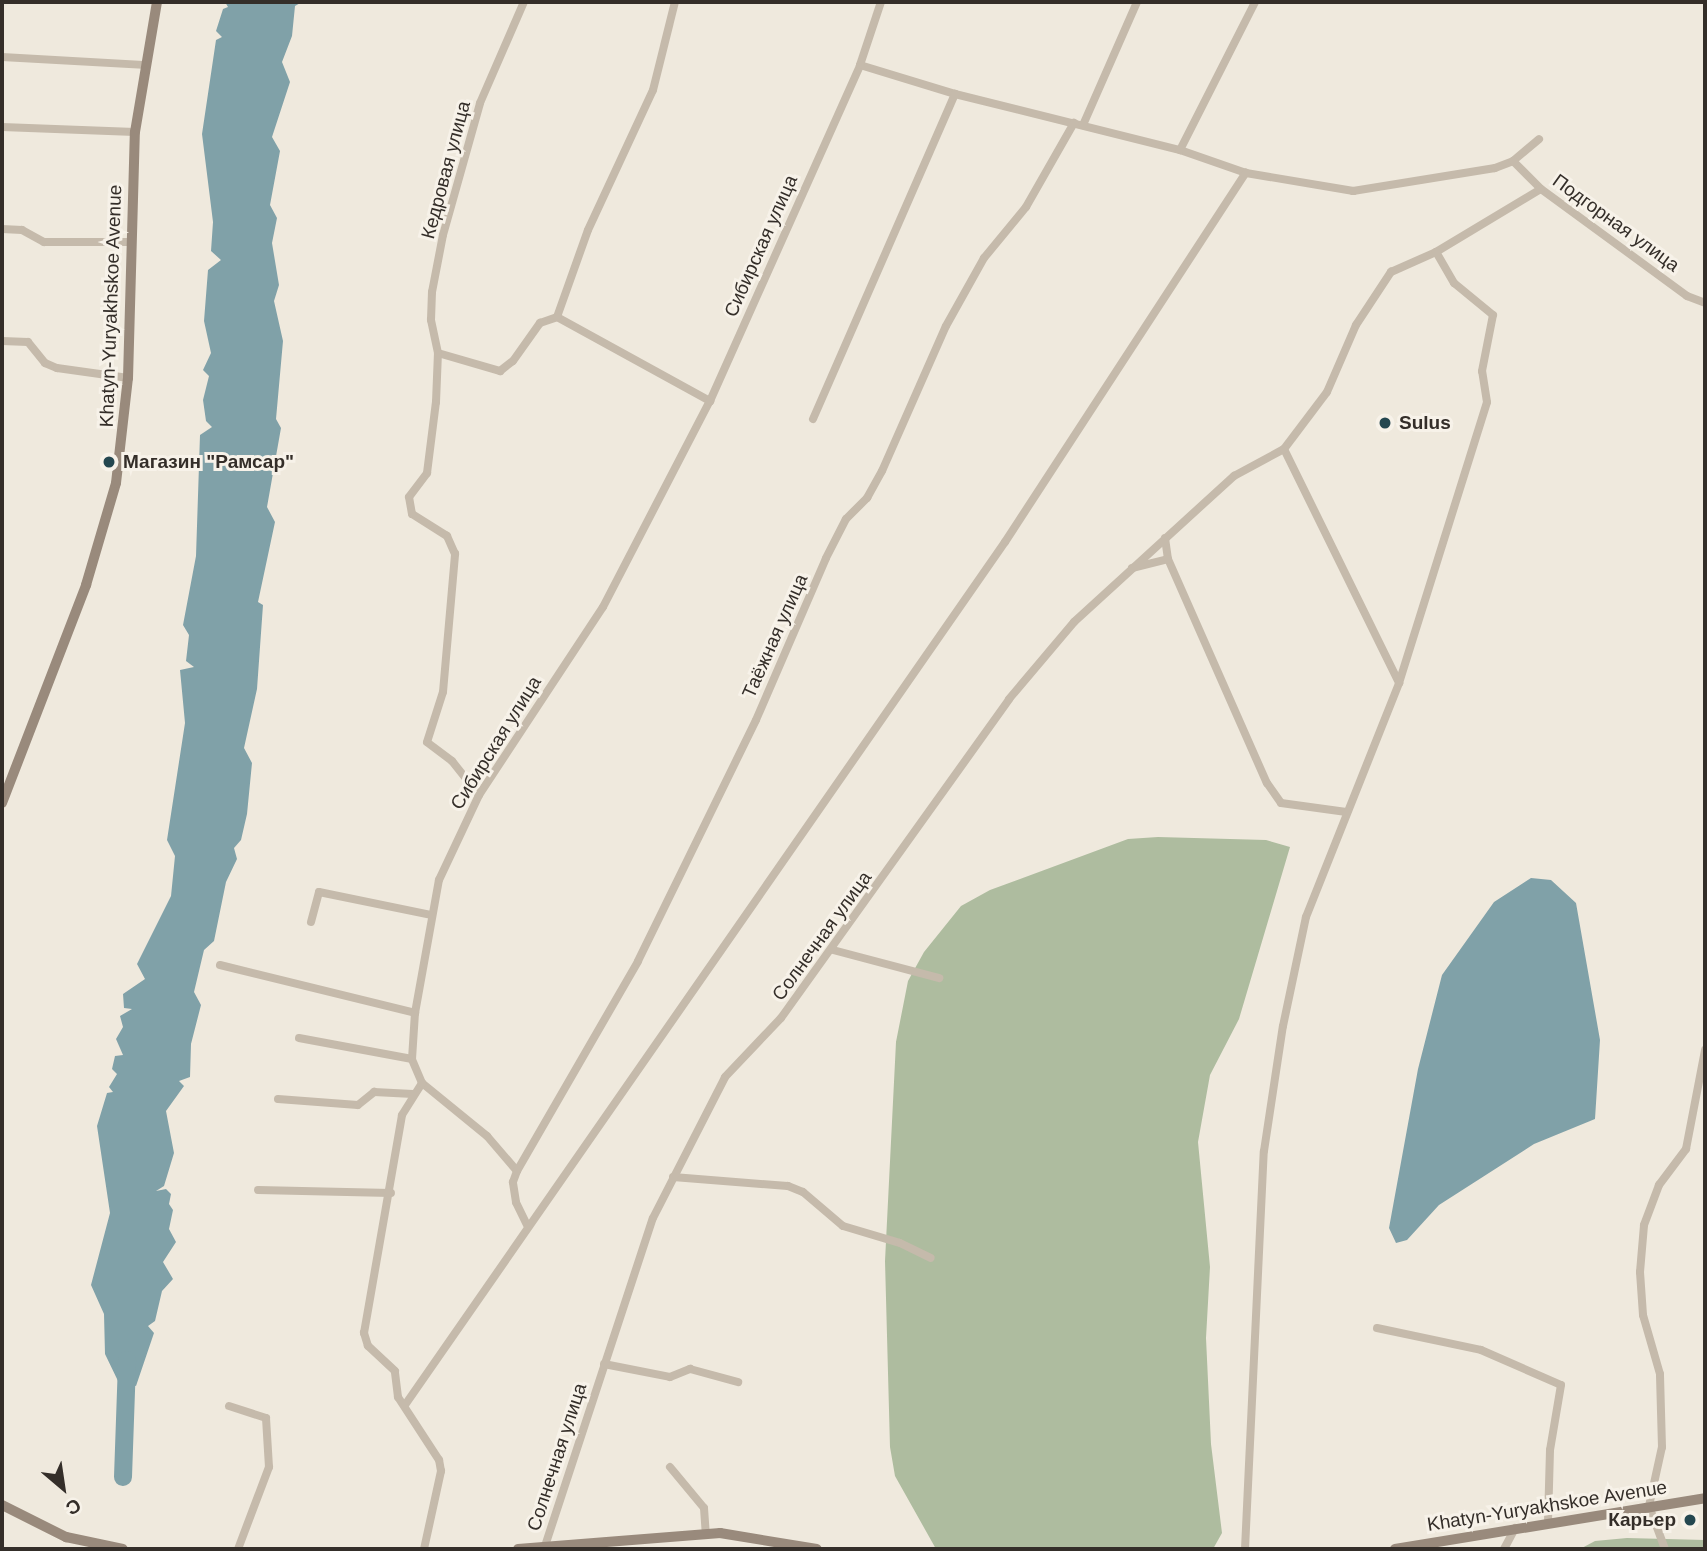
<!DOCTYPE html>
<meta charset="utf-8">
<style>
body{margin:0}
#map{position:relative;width:1707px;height:1551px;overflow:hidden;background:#efe9dd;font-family:Helvetica,sans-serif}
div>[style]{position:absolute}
.green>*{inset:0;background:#aebc9f}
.water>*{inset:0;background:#80a1a8}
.river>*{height:18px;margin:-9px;padding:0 9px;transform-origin:9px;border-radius:9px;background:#80a1a8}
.street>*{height:8px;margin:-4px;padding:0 4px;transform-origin:4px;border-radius:4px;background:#c5baab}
.secondary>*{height:10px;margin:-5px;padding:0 5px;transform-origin:5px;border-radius:5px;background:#998a7c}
.dots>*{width:19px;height:19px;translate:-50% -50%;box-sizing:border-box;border:4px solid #f7f2e9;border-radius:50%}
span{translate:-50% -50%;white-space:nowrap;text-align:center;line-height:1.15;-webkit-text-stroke:6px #f7f2e9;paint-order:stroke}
.street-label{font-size:19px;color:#342e29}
.poi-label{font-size:19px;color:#342e29;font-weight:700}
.left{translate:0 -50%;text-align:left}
.right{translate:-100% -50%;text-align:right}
.frame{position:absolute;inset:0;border:4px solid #342e29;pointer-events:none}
.north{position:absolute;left:28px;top:1453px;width:70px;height:70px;-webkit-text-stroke:5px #f7f2e9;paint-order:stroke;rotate:151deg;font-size:19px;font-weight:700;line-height:28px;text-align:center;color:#342e29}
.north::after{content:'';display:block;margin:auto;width:24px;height:32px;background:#342e29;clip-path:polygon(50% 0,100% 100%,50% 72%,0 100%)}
</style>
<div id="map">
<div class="green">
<i style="clip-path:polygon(1158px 837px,1266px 840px,1290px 847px,1239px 1019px,1210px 1075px,1198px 1142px,1210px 1267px,1206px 1338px,1211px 1444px,1222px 1533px,1213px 1549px,936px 1549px,895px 1476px,890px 1447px,885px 1261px,896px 1042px,908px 981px,924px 952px,961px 906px,990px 890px,1128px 839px)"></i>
<i style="clip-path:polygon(1627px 1538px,1705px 1540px,1705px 1549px,1580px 1549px,1595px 1541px)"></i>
</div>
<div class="water">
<i style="clip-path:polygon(225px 2px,302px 2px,295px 6px,292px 36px,282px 62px,290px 82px,272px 137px,280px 151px,270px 205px,277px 218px,272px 243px,279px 285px,274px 301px,283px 341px,276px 419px,281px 428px,267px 507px,275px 522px,258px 602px,263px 605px,257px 689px,244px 748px,252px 763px,247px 814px,241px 840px,234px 848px,237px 859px,226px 882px,214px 941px,204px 950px,194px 992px,201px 1005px,191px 1044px,190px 1077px,179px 1081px,184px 1086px,166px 1111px,174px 1153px,164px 1186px,156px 1191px,166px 1189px,171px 1194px,169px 1204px,173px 1210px,169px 1229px,176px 1242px,163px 1262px,173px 1279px,162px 1291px,155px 1321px,148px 1326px,154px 1333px,136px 1386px,118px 1381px,105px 1354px,104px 1314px,91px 1285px,110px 1213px,97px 1126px,107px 1093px,113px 1092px,109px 1087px,117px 1074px,112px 1069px,115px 1056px,123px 1055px,116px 1039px,123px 1027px,120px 1016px,132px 1009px,124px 1008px,123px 994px,145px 979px,137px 964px,171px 896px,175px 856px,167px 840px,185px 723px,180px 670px,194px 667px,186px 661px,189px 635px,183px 625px,196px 556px,200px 435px,212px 427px,206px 421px,203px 400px,209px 376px,203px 370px,211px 353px,204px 321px,208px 270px,221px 260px,211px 251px,213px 222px,202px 134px,216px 40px,222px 37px,216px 31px,223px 9px,228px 7px)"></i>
<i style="clip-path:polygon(1531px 878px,1551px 880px,1576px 903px,1600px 1040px,1595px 1119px,1534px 1144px,1439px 1205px,1407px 1240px,1396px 1243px,1389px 1228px,1418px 1069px,1442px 975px,1494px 902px)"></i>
</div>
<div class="river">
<i style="left:123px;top:1477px;width:117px;rotate:-88deg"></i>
</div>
<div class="street">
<i style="left:2px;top:57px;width:141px;rotate:3.2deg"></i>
<i style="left:860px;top:65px;width:99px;rotate:17deg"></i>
<i style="left:955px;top:94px;width:232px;rotate:14deg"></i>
<i style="left:1180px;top:150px;width:70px;rotate:19.2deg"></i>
<i style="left:1246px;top:173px;width:109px;rotate:9.5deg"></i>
<i style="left:1353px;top:191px;width:144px;rotate:-9.2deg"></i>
<i style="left:1495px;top:168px;width:19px;rotate:-21deg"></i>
<i style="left:1513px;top:161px;width:34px;rotate:-40deg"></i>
<i style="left:1083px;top:125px;width:134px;rotate:-66.3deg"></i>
<i style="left:2px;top:127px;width:133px;rotate:2.2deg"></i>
<i style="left:1180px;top:150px;width:166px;rotate:-63.1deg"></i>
<i style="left:1513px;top:161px;width:40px;rotate:45deg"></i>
<i style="left:1541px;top:189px;width:181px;rotate:36.2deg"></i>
<i style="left:1687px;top:296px;width:19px;rotate:21deg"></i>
<i style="left:2px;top:229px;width:20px;rotate:3deg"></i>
<i style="left:22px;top:230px;width:25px;rotate:29deg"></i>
<i style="left:44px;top:242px;width:87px"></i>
<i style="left:557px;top:317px;width:175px;rotate:28.8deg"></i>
<i style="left:2px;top:341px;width:26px;rotate:2deg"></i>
<i style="left:28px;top:342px;width:27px;rotate:51deg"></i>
<i style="left:45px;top:363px;width:13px;rotate:23deg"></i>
<i style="left:57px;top:368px;width:72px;rotate:8deg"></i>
<i style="left:438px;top:353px;width:65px;rotate:16.2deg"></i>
<i style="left:500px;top:371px;width:16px;rotate:-38deg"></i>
<i style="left:513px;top:361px;width:47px;rotate:-54.6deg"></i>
<i style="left:540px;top:323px;width:18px;rotate:-19deg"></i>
<i style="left:557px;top:317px;width:92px;rotate:-70.4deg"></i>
<i style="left:588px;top:230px;width:154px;rotate:-65.1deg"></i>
<i style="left:653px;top:90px;width:91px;rotate:-76deg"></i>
<i style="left:813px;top:419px;width:355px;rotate:-66.4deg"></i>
<i style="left:1284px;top:449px;width:261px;rotate:63.8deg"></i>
<i style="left:1165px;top:538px;width:21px;rotate:82deg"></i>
<i style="left:1168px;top:559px;width:245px;rotate:66.2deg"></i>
<i style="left:1267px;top:783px;width:24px;rotate:55deg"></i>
<i style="left:1281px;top:803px;width:66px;rotate:7.9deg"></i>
<i style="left:1132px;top:568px;width:37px;rotate:-14deg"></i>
<i style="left:479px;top:795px;width:43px;rotate:-128.5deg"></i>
<i style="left:452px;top:761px;width:31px;rotate:-143deg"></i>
<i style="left:427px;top:742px;width:52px;rotate:-72.3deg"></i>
<i style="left:443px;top:692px;width:139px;rotate:-85deg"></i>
<i style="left:455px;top:554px;width:20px;rotate:-114deg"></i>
<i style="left:447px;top:536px;width:41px;rotate:-147.8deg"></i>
<i style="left:412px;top:514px;width:17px;rotate:-100deg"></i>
<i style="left:409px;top:497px;width:30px;rotate:-53deg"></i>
<i style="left:427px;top:473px;width:72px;rotate:-82.8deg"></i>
<i style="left:436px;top:402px;width:49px;rotate:-87.7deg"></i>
<i style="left:438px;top:353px;width:34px;rotate:-102deg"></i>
<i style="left:431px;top:320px;width:28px;rotate:-88deg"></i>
<i style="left:432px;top:292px;width:58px;rotate:-79.1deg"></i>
<i style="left:443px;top:235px;width:137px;rotate:-74.3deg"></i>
<i style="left:480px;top:103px;width:110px;rotate:-66.5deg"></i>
<i style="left:311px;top:922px;width:31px;rotate:-75deg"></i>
<i style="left:319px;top:892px;width:114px;rotate:11.6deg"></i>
<i style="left:833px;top:950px;width:110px;rotate:14.8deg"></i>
<i style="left:220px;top:965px;width:201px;rotate:13.8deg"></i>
<i style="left:299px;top:1038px;width:115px;rotate:10.5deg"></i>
<i style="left:422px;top:1083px;width:84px;rotate:39.2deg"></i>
<i style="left:487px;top:1136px;width:46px;rotate:49.4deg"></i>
<i style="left:278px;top:1099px;width:80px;rotate:4.3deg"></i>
<i style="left:358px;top:1105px;width:21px;rotate:-39deg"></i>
<i style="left:374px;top:1092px;width:39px;rotate:3deg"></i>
<i style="left:673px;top:1177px;width:115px;rotate:4.5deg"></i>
<i style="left:788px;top:1186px;width:16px;rotate:22deg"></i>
<i style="left:803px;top:1192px;width:52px;rotate:40.4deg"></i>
<i style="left:843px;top:1226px;width:59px;rotate:16.6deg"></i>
<i style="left:900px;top:1243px;width:34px;rotate:26deg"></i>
<i style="left:258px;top:1190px;width:133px;rotate:1.3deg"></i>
<i style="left:527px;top:1225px;width:25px;rotate:-116deg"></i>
<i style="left:516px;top:1202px;width:20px;rotate:-99deg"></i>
<i style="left:513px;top:1182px;width:12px;rotate:-70deg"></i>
<i style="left:517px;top:1171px;width:242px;rotate:-60deg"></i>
<i style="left:638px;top:961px;width:268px;rotate:-63.9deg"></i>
<i style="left:756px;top:720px;width:176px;rotate:-66.6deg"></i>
<i style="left:826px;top:558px;width:44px;rotate:-62.9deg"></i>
<i style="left:846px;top:519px;width:30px;rotate:-45deg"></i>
<i style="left:867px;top:498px;width:31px;rotate:-61deg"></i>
<i style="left:882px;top:471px;width:158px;rotate:-66.2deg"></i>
<i style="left:946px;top:326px;width:78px;rotate:-60.8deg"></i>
<i style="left:984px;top:258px;width:66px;rotate:-50.5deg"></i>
<i style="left:1026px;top:207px;width:97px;rotate:-60.3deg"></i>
<i style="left:1377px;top:1328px;width:106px;rotate:11.9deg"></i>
<i style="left:1481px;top:1350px;width:87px;rotate:23.6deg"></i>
<i style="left:1561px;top:1385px;width:66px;rotate:99.6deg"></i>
<i style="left:1550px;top:1450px;width:72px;rotate:91.6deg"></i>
<i style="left:604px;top:1364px;width:67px;rotate:11.1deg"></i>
<i style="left:670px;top:1377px;width:22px;rotate:-22deg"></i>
<i style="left:690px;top:1369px;width:50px;rotate:15.2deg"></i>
<i style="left:405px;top:1405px;width:1051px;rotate:-55.19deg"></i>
<i style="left:1005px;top:542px;width:441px;rotate:-56.9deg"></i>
<i style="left:229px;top:1406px;width:39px;rotate:18deg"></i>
<i style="left:266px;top:1418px;width:49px;rotate:86.5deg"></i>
<i style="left:269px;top:1467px;width:88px;rotate:110.7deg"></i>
<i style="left:670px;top:1467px;width:53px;rotate:50.3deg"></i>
<i style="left:704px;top:1508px;width:26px;rotate:86deg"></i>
<i style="left:545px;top:1546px;width:345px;rotate:-71.8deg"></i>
<i style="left:653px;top:1218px;width:158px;rotate:-62.9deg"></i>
<i style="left:725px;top:1077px;width:81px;rotate:-46.5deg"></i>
<i style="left:781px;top:1018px;width:392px;rotate:-54.4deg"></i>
<i style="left:1009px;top:699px;width:101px;rotate:-49.8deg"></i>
<i style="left:1074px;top:622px;width:217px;rotate:-42.4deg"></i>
<i style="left:1234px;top:476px;width:57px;rotate:-28.4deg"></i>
<i style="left:1284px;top:449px;width:71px;rotate:-53deg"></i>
<i style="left:1327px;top:392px;width:73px;rotate:-66.6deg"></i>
<i style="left:1356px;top:325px;width:64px;rotate:-56.6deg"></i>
<i style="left:1391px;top:272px;width:49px;rotate:-24deg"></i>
<i style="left:1436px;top:252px;width:122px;rotate:-31deg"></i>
<i style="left:424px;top:1549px;width:80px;rotate:-77.7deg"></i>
<i style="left:441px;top:1471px;width:11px;rotate:-100deg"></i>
<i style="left:439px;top:1460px;width:75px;rotate:-123.1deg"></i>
<i style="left:398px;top:1397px;width:26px;rotate:-97deg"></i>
<i style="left:395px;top:1371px;width:37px;rotate:-137deg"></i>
<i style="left:368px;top:1346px;width:14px;rotate:-107deg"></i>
<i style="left:364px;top:1333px;width:221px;rotate:-80.1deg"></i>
<i style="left:402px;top:1115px;width:38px;rotate:-58deg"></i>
<i style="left:422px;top:1083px;width:26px;rotate:-113deg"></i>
<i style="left:412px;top:1059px;width:46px;rotate:-86.3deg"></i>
<i style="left:415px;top:1013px;width:135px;rotate:-79.8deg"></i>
<i style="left:439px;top:880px;width:94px;rotate:-64.8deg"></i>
<i style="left:479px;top:795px;width:225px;rotate:-56.6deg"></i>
<i style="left:603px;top:607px;width:232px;rotate:-62.6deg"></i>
<i style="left:710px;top:401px;width:368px;rotate:-65.9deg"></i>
<i style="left:860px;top:65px;width:66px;rotate:-71.6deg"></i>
<i style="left:1245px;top:1549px;width:398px;rotate:-87.3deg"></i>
<i style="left:1264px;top:1151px;width:126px;rotate:-81.4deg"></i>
<i style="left:1283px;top:1026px;width:111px;rotate:-78.1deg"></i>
<i style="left:1306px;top:917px;width:252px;rotate:-68.3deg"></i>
<i style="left:1399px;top:683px;width:294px;rotate:-72.6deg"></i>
<i style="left:1487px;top:402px;width:31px;rotate:-99deg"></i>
<i style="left:1482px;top:371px;width:57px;rotate:-78.9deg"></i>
<i style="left:1493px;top:315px;width:50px;rotate:-140.6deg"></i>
<i style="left:1454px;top:283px;width:36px;rotate:-120deg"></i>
<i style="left:1504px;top:1549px;width:24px;rotate:-62deg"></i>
<i style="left:1665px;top:1549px;width:46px;rotate:-110.4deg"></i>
<i style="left:1649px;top:1506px;width:60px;rotate:-77.6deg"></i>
<i style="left:1662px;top:1447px;width:73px;rotate:-91.6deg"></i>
<i style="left:1660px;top:1374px;width:61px;rotate:-106.1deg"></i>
<i style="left:1643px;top:1315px;width:43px;rotate:-94deg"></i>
<i style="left:1640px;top:1272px;width:47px;rotate:-85.1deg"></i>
<i style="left:1644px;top:1225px;width:43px;rotate:-69.4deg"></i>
<i style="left:1659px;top:1185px;width:45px;rotate:-53.1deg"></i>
<i style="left:1686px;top:1149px;width:101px;rotate:-79.1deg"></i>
</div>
<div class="secondary">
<i style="left:2px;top:803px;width:234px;rotate:-68.9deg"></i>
<i style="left:86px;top:585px;width:106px;rotate:-73.6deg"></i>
<i style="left:116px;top:483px;width:106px;rotate:-83.5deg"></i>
<i style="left:128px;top:378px;width:246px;rotate:-88.4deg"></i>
<i style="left:135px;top:132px;width:132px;rotate:-80.4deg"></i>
<i style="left:2px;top:1505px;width:72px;rotate:26.6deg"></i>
<i style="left:66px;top:1537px;width:58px;rotate:11.9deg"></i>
<i style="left:518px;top:1549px;width:203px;rotate:-4.5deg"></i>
<i style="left:720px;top:1533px;width:98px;rotate:9.4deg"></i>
<i style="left:1395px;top:1549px;width:314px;rotate:-9.3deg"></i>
</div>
<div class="dots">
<i style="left:1385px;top:423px;background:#244750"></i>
<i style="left:109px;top:462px;background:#244750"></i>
<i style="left:1690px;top:1520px;background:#244750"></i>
</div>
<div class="street-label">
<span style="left:446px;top:170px;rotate:-75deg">Кедровая улица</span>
<span style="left:1616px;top:223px;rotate:36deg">Подгорная улица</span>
<span style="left:761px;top:246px;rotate:-66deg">Сибирская улица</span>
<span style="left:111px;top:306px;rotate:-88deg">Khatyn-Yuryakhskoe Avenue</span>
<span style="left:775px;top:636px;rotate:-66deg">Таёжная улица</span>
<span style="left:496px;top:743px;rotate:-58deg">Сибирская улица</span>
<span style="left:822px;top:936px;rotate:-54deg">Солнечная улица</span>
<span style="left:557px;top:1457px;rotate:-72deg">Солнечная улица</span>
<span style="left:1547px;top:1506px;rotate:-9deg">Khatyn-Yuryakhskoe Avenue</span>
</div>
<div class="poi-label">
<span class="left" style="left:1399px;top:423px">Sulus</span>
<span class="left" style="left:123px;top:462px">Магазин "Рамсар"</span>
<span class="right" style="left:1676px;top:1520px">Карьер</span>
</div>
<div class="frame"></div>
<div class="north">С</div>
</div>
